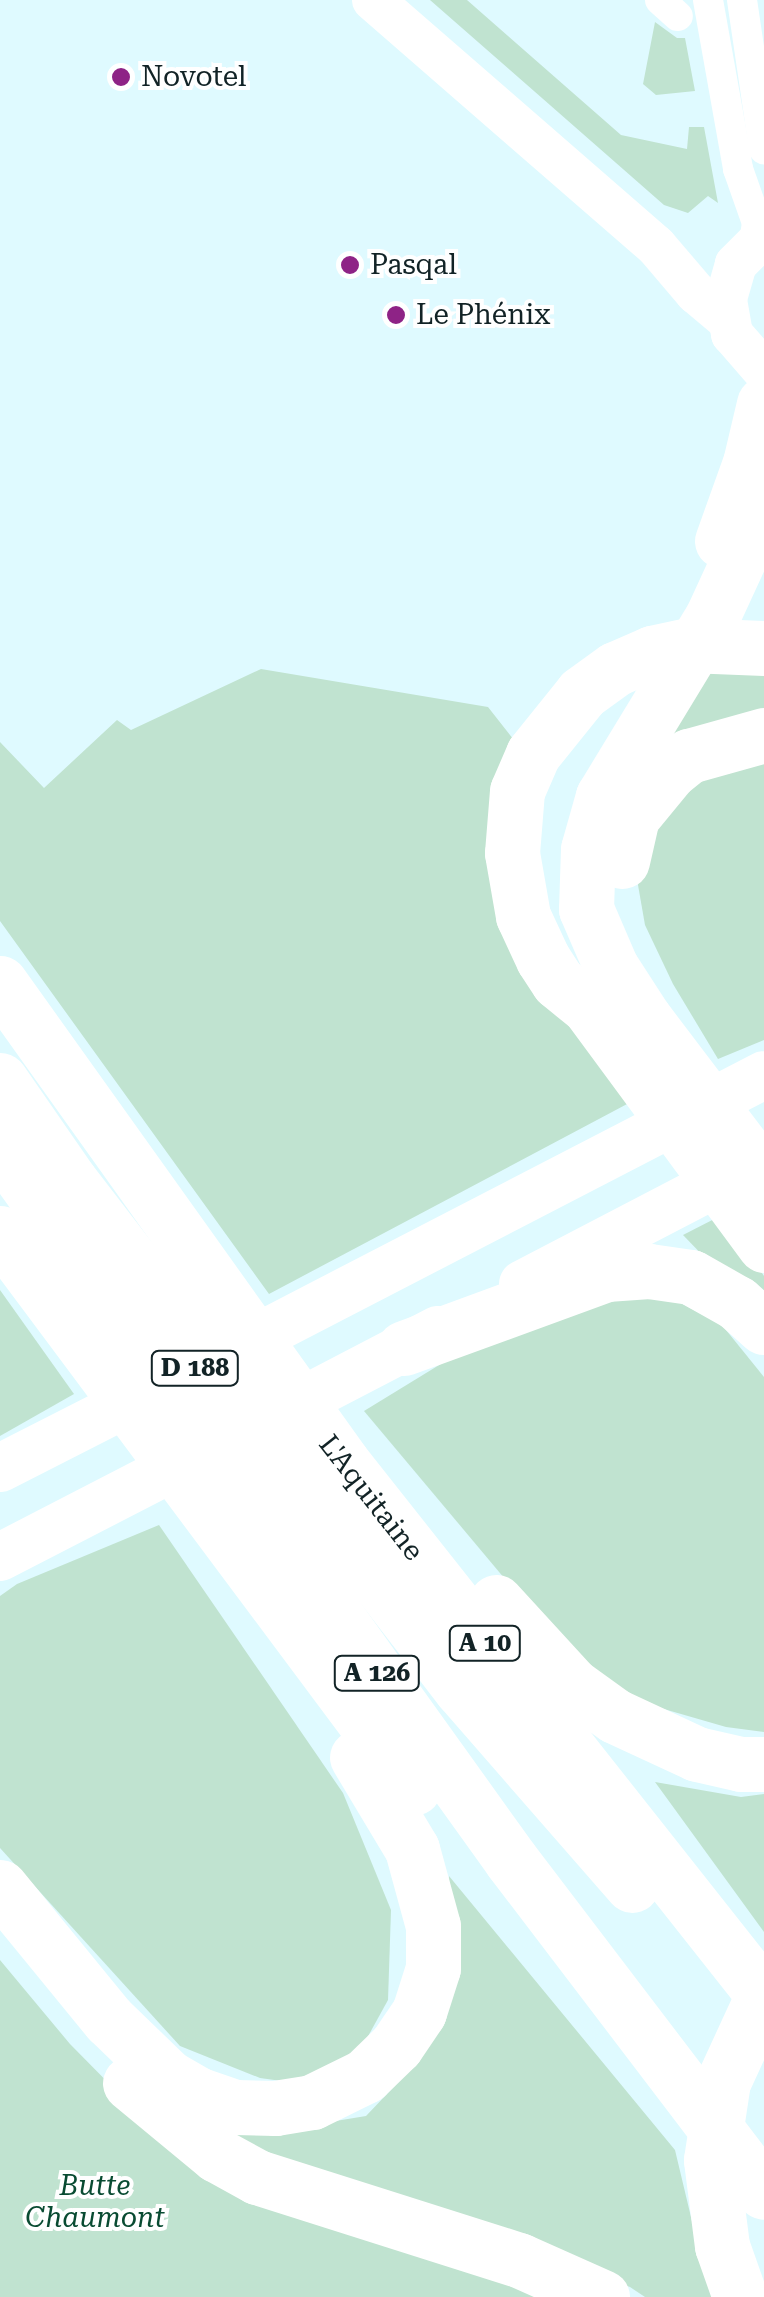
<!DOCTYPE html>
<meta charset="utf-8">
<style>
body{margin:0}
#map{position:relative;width:764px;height:2297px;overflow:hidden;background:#dffaff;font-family:"Roboto Serif",serif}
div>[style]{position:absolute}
.green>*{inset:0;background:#c0e3d0}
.street>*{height:30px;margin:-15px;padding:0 15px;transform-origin:15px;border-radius:15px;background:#fff}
.secondary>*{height:42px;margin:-21px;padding:0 21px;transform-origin:21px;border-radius:21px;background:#fff}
.primary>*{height:48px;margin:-24px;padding:0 24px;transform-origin:24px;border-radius:24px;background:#fff}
.highway>*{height:55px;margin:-27.5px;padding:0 27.5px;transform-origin:27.5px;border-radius:27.5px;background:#fff}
.dots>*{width:28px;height:28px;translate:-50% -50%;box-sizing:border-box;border:5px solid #fff;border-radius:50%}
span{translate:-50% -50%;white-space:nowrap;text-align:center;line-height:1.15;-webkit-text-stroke:8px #fff;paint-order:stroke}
.shield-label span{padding:2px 8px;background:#fff;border:2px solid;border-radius:8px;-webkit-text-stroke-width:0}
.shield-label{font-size:25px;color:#122326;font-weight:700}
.poi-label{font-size:28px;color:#122326}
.left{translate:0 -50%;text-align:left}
.street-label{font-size:28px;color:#122326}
.park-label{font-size:28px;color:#094b32;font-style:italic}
</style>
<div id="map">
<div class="green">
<i style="clip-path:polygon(430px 0,467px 0,621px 135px,687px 149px,689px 127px,704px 127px,718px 203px,708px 196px,688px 213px,664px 205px)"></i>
<i style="clip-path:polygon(655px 22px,677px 38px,685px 38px,695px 91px,656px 95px,643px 84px)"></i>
<i style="clip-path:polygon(704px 662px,764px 672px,764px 720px,651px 772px)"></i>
<i style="clip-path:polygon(261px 669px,488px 707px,514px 740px,497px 789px,629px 1103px,269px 1294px,0 921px,0 742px,44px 788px,117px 720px,131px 730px)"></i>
<i style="clip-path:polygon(764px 758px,764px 1040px,718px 1059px,673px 984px,645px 925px,638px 885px,646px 847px,663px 811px,688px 783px)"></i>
<i style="clip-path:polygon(722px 1215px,764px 1276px,764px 1319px,683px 1235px)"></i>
<i style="clip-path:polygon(0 1290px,74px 1394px,0 1436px)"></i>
<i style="clip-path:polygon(599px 1296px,673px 1299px,722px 1325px,764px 1377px,764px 1732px,726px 1727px,643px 1703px,568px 1654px,364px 1411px,480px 1340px)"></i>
<i style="clip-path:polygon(159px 1525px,343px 1793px,391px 1910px,388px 2000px,339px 2089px,260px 2078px,180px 2046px,0 1848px,0 1596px,17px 1584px)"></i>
<i style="clip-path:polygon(655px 1782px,741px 1797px,764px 1794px,764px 1932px)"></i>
<i style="clip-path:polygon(449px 1876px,675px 2150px,701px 2259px,717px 2297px,645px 2297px,630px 2287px,212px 2139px,224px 2121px,293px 2128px,366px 2116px,407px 2073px,452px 1957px)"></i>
<i style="clip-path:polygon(0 1960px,70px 2044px,139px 2114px,544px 2297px,0 2297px)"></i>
</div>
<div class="street">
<i style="left:660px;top:0;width:24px;rotate:42deg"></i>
<i style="left:708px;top:0;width:172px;rotate:79.9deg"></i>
<i style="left:738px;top:169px;width:57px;rotate:70.6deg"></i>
<i style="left:757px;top:223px;width:20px;rotate:99deg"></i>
<i style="left:742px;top:0;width:151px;rotate:81.6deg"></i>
</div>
<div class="secondary">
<i style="left:373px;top:0;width:375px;rotate:41deg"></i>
<i style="left:656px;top:246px;width:62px;rotate:49.6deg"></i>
<i style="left:696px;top:293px;width:40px;rotate:40deg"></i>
<i style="left:764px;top:236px;width:40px;rotate:135deg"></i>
<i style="left:736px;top:264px;width:37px;rotate:106deg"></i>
<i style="left:726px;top:300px;width:35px;rotate:80deg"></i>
<i style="left:732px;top:334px;width:49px;rotate:49.1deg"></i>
</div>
<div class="primary">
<i style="left:523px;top:1284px;width:258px;rotate:-27.5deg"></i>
<i style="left:221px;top:1356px;width:611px;rotate:-27.36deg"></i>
<i style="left:267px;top:1419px;width:193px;rotate:-27.5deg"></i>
<i style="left:0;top:1468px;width:181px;rotate:-27deg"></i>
<i style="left:0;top:1557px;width:233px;rotate:-27.3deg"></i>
</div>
<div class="highway">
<i style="left:764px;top:504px;width:124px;rotate:114.7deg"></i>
<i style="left:712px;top:617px;width:210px;rotate:121.3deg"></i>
<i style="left:603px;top:796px;width:55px;rotate:105.8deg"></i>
<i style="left:588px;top:849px;width:60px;rotate:91.9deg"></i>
<i style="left:586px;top:909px;width:63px;rotate:66.7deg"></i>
<i style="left:611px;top:967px;width:61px;rotate:57.1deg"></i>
<i style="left:644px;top:1018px;width:198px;rotate:52.8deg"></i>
<i style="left:722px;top:541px;width:83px;rotate:-70.3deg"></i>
<i style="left:750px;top:463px;width:61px;rotate:-76.7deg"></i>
<i style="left:764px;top:648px;width:75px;rotate:-177.7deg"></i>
<i style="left:689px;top:645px;width:38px;rotate:168deg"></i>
<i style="left:652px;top:653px;width:40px;rotate:156.6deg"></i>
<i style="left:615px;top:669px;width:41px;rotate:144deg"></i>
<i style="left:582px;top:693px;width:78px;rotate:128.8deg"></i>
<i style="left:533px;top:754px;width:40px;rotate:113.4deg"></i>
<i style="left:517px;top:791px;width:62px;rotate:94.6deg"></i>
<i style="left:512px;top:853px;width:64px;rotate:80.1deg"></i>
<i style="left:523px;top:916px;width:47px;rotate:65.1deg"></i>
<i style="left:543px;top:959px;width:27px;rotate:57deg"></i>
<i style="left:558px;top:982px;width:38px;rotate:39deg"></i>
<i style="left:588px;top:1006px;width:297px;rotate:53.6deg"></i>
<i style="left:622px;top:861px;width:45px;rotate:-77.2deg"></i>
<i style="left:632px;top:817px;width:58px;rotate:-50.6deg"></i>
<i style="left:669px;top:772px;width:26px;rotate:-39deg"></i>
<i style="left:689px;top:756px;width:78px;rotate:-15.6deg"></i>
<i style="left:0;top:983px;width:589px;rotate:54.47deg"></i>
<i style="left:342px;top:1462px;width:681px;rotate:51.68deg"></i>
<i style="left:0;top:1080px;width:123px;rotate:55.3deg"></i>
<i style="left:70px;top:1181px;width:641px;rotate:52.42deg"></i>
<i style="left:461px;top:1689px;width:260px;rotate:48.9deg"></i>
<i style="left:0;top:1147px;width:877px;rotate:54.37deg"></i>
<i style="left:511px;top:1860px;width:417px;rotate:52.7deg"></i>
<i style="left:0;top:1233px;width:692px;rotate:53.28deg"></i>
<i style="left:404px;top:1348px;width:215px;rotate:-20.1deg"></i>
<i style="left:606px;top:1274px;width:43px;rotate:-4deg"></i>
<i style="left:649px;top:1271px;width:42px;rotate:8.1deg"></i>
<i style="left:691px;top:1277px;width:53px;rotate:29.5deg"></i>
<i style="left:737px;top:1303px;width:36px;rotate:42deg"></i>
<i style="left:496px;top:1602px;width:113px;rotate:47.5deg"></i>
<i style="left:572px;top:1685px;width:53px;rotate:35.8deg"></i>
<i style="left:615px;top:1716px;width:90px;rotate:24.9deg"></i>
<i style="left:697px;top:1754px;width:45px;rotate:12.8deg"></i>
<i style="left:741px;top:1764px;width:23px"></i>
<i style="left:0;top:1887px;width:172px;rotate:50.7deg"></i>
<i style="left:109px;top:2020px;width:82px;rotate:44deg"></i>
<i style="left:168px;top:2077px;width:34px;rotate:30deg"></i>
<i style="left:197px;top:2094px;width:40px;rotate:18.9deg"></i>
<i style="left:235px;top:2107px;width:40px;rotate:1.4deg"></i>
<i style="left:275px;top:2108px;width:37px;rotate:-9deg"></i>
<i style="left:312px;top:2102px;width:59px;rotate:-26.1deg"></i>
<i style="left:365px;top:2076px;width:43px;rotate:-44.1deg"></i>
<i style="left:396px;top:2046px;width:41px;rotate:-55.9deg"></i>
<i style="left:419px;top:2012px;width:46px;rotate:-72.3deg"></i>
<i style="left:433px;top:1968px;width:42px;rotate:-90deg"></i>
<i style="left:433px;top:1926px;width:80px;rotate:-105.3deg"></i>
<i style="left:412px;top:1849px;width:107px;rotate:-120.9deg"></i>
<i style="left:130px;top:2083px;width:113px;rotate:39.6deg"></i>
<i style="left:217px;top:2155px;width:46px;rotate:28.8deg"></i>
<i style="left:257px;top:2177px;width:275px;rotate:17.6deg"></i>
<i style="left:519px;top:2260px;width:91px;rotate:24deg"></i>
<i style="left:740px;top:2297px;width:54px;rotate:-109.4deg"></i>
<i style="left:722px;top:2246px;width:87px;rotate:-97.3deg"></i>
<i style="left:711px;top:2160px;width:79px;rotate:-81.3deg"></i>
<i style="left:723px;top:2082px;width:98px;rotate:-65.3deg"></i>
</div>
<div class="dots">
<i style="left:121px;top:77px;background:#8e2386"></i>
<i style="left:350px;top:265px;background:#8e2386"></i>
<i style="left:396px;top:315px;background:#8e2386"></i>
</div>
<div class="shield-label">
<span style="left:195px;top:1368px">D 188</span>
<span style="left:485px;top:1643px">A 10</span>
<span style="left:377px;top:1673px">A 126</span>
</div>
<div class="poi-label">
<span class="left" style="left:141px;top:77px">Novotel</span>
<span class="left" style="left:370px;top:265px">Pasqal</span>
<span class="left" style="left:416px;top:315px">Le Phénix</span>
</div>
<div class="street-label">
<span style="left:371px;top:1498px;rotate:52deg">L'Aquitaine</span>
</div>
<div class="park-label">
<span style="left:95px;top:2202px">Butte<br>Chaumont</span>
</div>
</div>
